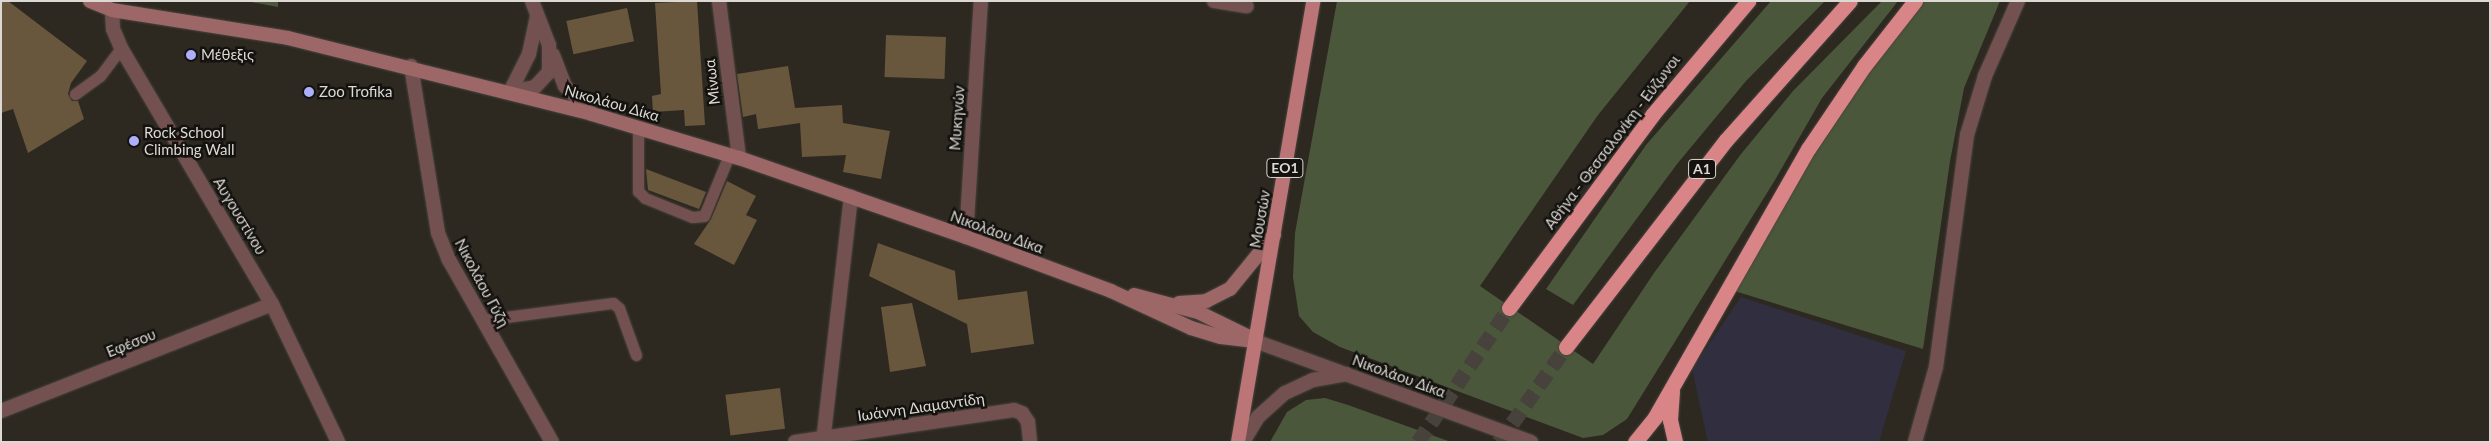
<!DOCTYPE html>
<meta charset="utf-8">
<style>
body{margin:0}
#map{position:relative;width:2491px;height:443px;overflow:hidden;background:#2d2921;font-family:Lato,sans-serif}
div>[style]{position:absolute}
.industrial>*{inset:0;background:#312e3f}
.green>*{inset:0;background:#4b573b}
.building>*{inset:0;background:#69573d;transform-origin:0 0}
.motorway-tunnel>*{height:15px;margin-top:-7.5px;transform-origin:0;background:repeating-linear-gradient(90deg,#47433c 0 15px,transparent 0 23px)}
.roads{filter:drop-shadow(0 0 1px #49453e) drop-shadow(0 0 1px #49453e)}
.service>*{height:11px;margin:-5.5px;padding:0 5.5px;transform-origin:5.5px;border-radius:5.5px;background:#745151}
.minor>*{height:14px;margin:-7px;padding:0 7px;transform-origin:7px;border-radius:7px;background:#745151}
.tertiary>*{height:14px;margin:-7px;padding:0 7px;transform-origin:7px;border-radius:7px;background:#745151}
.secondary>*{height:14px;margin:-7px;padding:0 7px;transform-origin:7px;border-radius:7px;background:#9d6667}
.primary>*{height:14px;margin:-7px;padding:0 7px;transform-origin:7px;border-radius:7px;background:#bc7577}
.motorway>*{height:15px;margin:-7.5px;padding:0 7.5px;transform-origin:7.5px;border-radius:7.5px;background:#d98486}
.dots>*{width:14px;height:14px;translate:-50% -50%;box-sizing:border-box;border:2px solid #14120f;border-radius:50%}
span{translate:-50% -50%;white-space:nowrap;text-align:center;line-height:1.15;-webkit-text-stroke:5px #14120f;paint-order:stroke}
.shield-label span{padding:1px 4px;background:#14120f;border:1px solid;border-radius:4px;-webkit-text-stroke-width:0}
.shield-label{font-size:14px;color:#dcd9d4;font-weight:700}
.poi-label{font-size:15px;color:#dcd9d4}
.left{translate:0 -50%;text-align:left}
.street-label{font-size:15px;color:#dcd9d4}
.frame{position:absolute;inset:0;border:2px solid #dcd9d4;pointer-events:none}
</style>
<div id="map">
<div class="industrial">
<i style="clip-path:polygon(1741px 297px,1906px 351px,1879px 442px,1708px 442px,1692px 369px)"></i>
</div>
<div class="green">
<i style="clip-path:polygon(246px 1px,278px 1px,278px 7px)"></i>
<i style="clip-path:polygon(1337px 1px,1690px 1px,1598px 115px,1480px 286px,1593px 364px,1654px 273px,1741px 154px,1793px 91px,1882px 1px,1898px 1px,1822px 98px,1775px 180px,1627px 419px,1603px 435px,1583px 438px,1340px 347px,1313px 332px,1299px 316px,1293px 277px,1295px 233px)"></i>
<i style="clip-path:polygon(1771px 1px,1825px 1px,1746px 81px,1677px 164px,1573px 305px,1546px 289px,1646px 145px)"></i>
<i style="clip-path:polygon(1915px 1px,2000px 1px,1964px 88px,1950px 161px,1923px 349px,1728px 289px,1814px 133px)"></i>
<i style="clip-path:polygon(1325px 398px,1348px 405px,1451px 442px,1270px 442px,1287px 412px,1306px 400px)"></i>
</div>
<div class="building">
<i style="clip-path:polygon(1px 1px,8px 1px,87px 61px,71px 83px,68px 94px,72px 101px,78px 101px,84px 119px,28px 153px,13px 109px,1px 113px)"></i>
<i style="clip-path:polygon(697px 1px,705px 125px,685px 126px,684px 110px,653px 112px,652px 96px,661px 94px,655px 3px)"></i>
<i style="left:627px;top:8px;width:34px;height:62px;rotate:78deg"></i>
<i style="left:886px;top:35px;width:60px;height:42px;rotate:2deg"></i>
<i style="clip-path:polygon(788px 66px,795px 108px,842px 105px,843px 123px,890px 131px,881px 179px,843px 172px,846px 155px,802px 157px,800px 123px,758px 129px,756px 114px,743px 117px,737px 74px)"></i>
<i style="clip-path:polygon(646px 169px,706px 192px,699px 209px,648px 190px)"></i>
<i style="clip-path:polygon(727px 181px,756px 196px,746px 215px,757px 220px,734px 265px,694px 244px,711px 219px)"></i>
<i style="clip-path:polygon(878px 243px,955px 271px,958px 300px,1027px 291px,1034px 344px,971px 353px,967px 324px,869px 276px)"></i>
<i style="clip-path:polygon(912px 303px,926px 366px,890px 372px,881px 307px)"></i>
<i style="left:780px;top:388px;width:41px;height:55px;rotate:83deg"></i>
</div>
<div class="motorway-tunnel">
<i style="left:1418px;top:442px;width:162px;rotate:-55.8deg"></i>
<i style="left:1499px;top:442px;width:116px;rotate:-54.8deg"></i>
</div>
<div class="roads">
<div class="service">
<i style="left:75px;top:94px;width:31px;rotate:-36deg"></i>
<i style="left:100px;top:76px;width:35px;rotate:-53deg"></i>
<i style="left:638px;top:127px;width:64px;rotate:90deg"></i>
<i style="left:638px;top:191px;width:10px;rotate:45deg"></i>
<i style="left:645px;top:198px;width:51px;rotate:22deg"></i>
<i style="left:692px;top:217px;width:12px;rotate:-5deg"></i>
<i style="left:704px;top:216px;width:66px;rotate:-67.7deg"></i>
<i style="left:483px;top:320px;width:131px;rotate:-7.5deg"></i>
<i style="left:613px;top:303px;width:8px;rotate:40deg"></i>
<i style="left:619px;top:308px;width:50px;rotate:70.1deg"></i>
</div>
<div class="minor">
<i style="left:719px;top:1px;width:158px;rotate:82.7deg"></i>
<i style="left:1214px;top:1px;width:33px;rotate:9deg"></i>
<i style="left:112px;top:10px;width:19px;rotate:87deg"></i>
<i style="left:113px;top:29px;width:21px;rotate:67deg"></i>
<i style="left:121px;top:48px;width:297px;rotate:59.5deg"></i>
<i style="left:272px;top:304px;width:153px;rotate:64.4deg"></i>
<i style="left:411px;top:66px;width:169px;rotate:80.8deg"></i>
<i style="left:438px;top:233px;width:29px;rotate:68deg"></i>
<i style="left:449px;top:260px;width:209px;rotate:60.5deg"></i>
<i style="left:966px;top:237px;width:236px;rotate:-86.4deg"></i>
<i style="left:1px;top:411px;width:291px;rotate:-21.5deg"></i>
<i style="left:795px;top:442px;width:221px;rotate:-8.3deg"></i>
<i style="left:1014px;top:410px;width:9px;rotate:21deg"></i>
<i style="left:1022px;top:413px;width:11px;rotate:56deg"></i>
<i style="left:1028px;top:422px;width:20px;rotate:84deg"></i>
<i style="left:823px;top:442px;width:247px;rotate:-83.5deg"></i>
</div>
<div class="tertiary">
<i style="left:553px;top:55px;width:33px;rotate:69deg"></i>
<i style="left:565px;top:86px;width:39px;rotate:46deg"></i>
<i style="left:510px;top:92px;width:25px;rotate:-11deg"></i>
<i style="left:535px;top:87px;width:21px;rotate:-47deg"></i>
<i style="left:549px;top:72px;width:27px;rotate:-90deg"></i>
<i style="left:549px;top:45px;width:47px;rotate:-111.1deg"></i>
<i style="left:510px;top:92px;width:42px;rotate:-63.4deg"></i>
<i style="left:529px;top:54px;width:39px;rotate:-78deg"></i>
<i style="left:1255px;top:341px;width:294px;rotate:20.1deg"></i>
<i style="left:1243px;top:442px;width:29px;rotate:-59deg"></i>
<i style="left:1258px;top:417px;width:36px;rotate:-42deg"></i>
<i style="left:1285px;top:393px;width:31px;rotate:-25deg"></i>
<i style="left:1313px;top:380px;width:34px;rotate:-10deg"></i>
<i style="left:1915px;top:442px;width:78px;rotate:-74.4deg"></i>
<i style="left:1936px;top:367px;width:234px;rotate:-82.4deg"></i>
<i style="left:1967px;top:135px;width:62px;rotate:-73deg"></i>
<i style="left:1985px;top:76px;width:82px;rotate:-66.3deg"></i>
</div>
<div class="secondary">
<i style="left:90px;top:1px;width:24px;rotate:22deg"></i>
<i style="left:112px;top:10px;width:178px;rotate:9deg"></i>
<i style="left:288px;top:38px;width:313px;rotate:14deg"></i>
<i style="left:592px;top:114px;width:153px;rotate:16.7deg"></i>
<i style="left:739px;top:158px;width:240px;rotate:19.2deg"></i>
<i style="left:966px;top:237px;width:155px;rotate:20.4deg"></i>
<i style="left:1111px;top:291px;width:88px;rotate:24.8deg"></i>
<i style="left:1191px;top:328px;width:31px;rotate:17deg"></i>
<i style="left:1221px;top:337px;width:34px;rotate:7deg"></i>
<i style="left:1134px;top:295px;width:66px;rotate:14.9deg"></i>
<i style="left:1198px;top:312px;width:57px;rotate:26.1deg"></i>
<i style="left:1179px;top:303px;width:27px;rotate:-4deg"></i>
<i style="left:1206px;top:301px;width:27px;rotate:-27deg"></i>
<i style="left:1230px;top:289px;width:70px;rotate:-50.8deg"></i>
</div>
<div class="primary">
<i style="left:1238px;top:442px;width:447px;rotate:-80.3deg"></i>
</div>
<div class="motorway">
<i style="left:1509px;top:308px;width:242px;rotate:-53.4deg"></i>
<i style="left:1653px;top:114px;width:148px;rotate:-49.9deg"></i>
<i style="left:1566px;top:347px;width:262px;rotate:-52.3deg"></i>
<i style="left:1726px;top:140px;width:186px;rotate:-48.3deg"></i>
<i style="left:1672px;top:391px;width:29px;rotate:94deg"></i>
<i style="left:1670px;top:420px;width:23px;rotate:77deg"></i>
<i style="left:1635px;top:442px;width:32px;rotate:-51deg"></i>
<i style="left:1655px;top:417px;width:309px;rotate:-60.3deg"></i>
<i style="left:1808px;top:149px;width:100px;rotate:-56deg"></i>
<i style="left:1864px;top:66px;width:83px;rotate:-51.9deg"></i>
</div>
</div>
<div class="dots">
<i style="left:191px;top:55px;background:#acaffb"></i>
<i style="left:309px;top:92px;background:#acaffb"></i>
<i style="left:134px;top:141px;background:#acaffb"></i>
</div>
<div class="shield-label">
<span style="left:1285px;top:168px">ΕΟ1</span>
<span style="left:1702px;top:169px">Α1</span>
</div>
<div class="poi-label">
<span class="left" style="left:201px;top:55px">Μέθεξις</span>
<span class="left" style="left:319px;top:92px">Zoo Trofika</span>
<span class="left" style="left:144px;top:141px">Rock School<br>Climbing Wall</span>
</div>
<div class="street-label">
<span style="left:712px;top:82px;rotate:-97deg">Μίνωα</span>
<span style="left:612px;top:103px;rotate:16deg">Νικολάου Δίκα</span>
<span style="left:957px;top:118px;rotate:-86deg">Μυκηνών</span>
<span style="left:1612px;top:142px;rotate:-53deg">Αθήνα - Θεσσαλονίκη - Εύζωνοι</span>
<span style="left:240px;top:216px;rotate:59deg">Αυγουστίνου</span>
<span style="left:1260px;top:219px;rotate:-80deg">Μουσών</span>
<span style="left:997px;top:232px;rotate:20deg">Νικολάου Δίκα</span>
<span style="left:482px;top:283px;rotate:62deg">Νικολάου Γύζη</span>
<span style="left:131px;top:343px;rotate:-22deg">Εφέσου</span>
<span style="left:1399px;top:376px;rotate:20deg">Νικολάου Δίκα</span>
<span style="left:921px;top:407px;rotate:-8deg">Ιωάννη Διαμαντίδη</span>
</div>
<div class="frame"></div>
</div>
